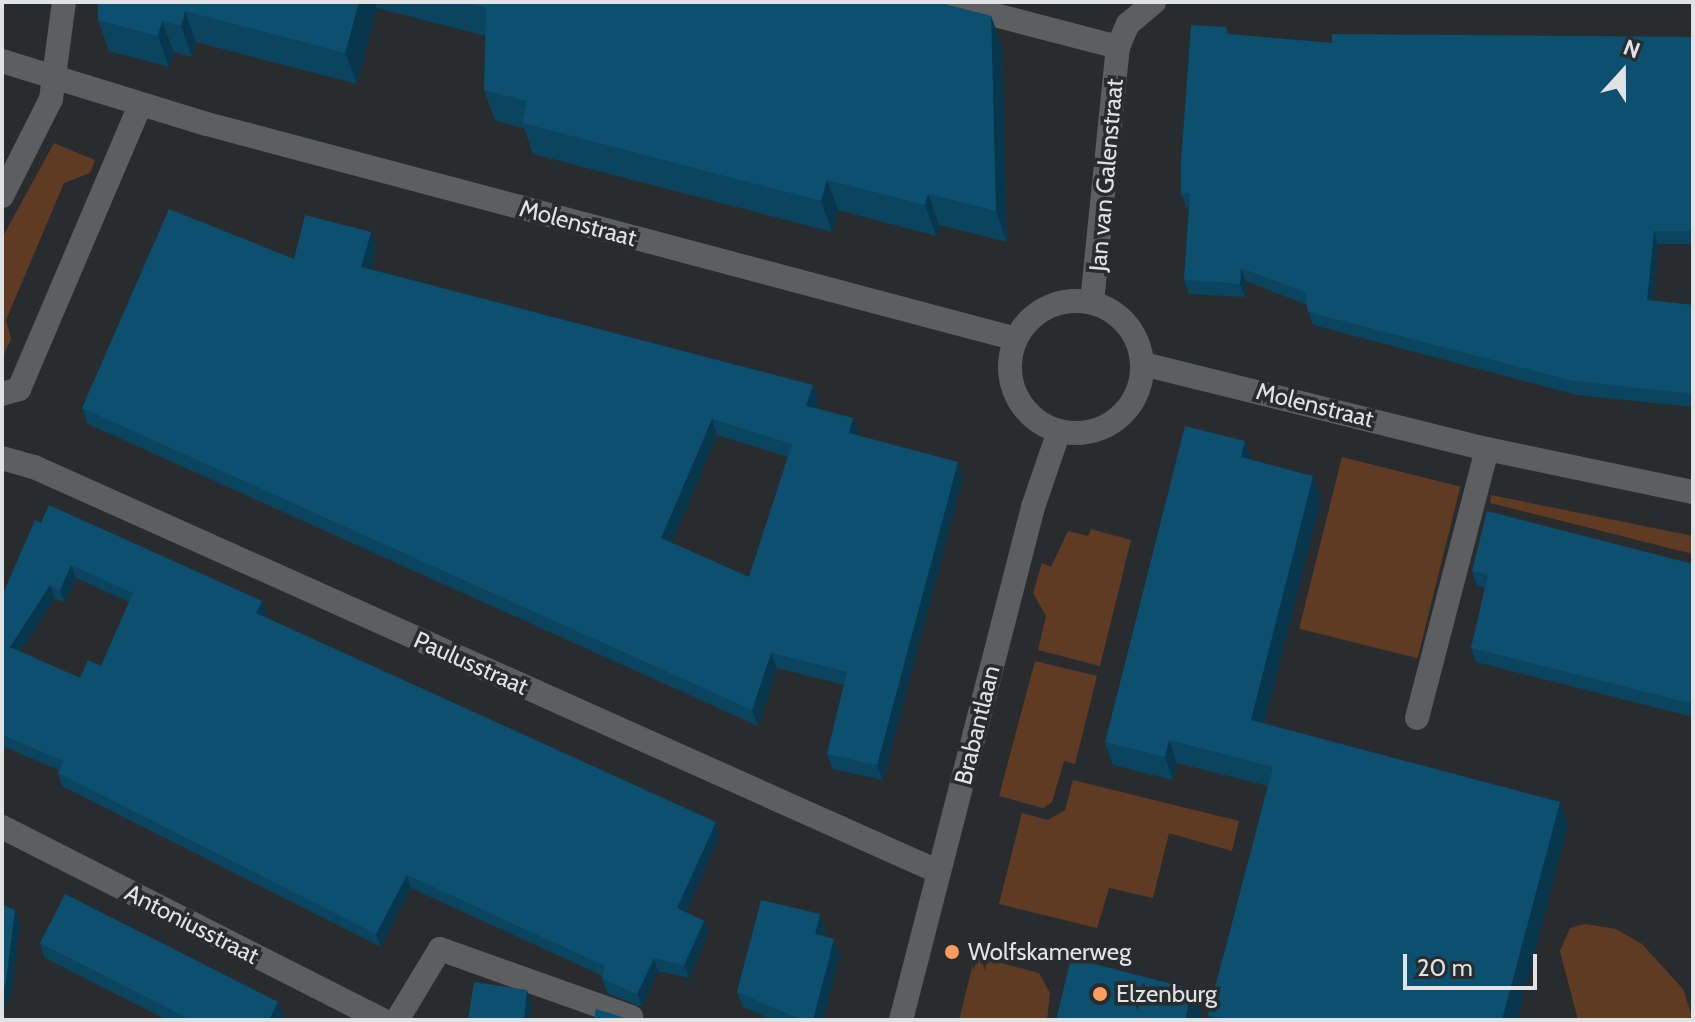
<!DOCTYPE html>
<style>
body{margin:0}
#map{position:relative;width:1695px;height:1022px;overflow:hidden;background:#282c2f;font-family:Cabin,sans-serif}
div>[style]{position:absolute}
.green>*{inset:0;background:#603b23;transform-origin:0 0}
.lane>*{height:24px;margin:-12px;padding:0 12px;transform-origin:12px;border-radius:12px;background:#5c5e5f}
.street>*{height:24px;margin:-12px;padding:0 12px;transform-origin:12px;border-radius:12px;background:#5c5e5f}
.street>.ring{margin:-12px;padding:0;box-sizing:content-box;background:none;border:24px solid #5c5e5f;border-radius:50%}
.wall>*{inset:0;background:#0a445f}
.shaded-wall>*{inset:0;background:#08374d}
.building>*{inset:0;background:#0c4f6e}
.dots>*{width:22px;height:22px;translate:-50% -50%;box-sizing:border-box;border:4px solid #282c2f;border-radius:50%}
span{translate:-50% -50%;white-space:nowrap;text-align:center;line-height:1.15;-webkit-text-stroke:7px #282c2f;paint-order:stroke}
.street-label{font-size:24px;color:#e0e2e4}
.poi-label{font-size:24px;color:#e0e2e4}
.left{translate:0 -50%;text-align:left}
.frame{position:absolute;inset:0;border:4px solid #e0e2e4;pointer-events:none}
.north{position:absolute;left:1583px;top:32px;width:80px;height:80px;-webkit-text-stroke:6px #282c2f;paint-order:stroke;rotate:21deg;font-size:22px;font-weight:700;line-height:32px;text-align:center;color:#e0e2e4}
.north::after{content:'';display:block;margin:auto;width:28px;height:36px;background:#e0e2e4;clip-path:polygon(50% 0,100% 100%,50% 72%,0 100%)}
.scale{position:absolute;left:1403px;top:954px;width:134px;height:36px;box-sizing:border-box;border:4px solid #e0e2e4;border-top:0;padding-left:10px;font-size:24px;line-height:28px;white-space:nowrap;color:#e0e2e4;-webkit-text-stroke:6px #282c2f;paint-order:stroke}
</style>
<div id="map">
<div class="green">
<i style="clip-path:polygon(54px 143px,95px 160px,90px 173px,64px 183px,6px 320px,11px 339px,2px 359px,2px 238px)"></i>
<i style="left:1342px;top:457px;width:122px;height:177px;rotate:14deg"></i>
<i style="clip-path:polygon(1491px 495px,1693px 536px,1693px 554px,1490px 503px)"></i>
<i style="clip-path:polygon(1091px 529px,1131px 540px,1100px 666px,1038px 650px,1046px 616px,1033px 593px,1042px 563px,1051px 567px,1068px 531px,1088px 536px)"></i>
<i style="clip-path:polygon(1035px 661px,1097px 676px,1075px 764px,1064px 761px,1052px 802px,1043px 808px,999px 796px)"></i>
<i style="clip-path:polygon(1073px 780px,1239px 821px,1232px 851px,1169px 833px,1153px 898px,1109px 888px,1097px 928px,999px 904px,1022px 813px,1048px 820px,1065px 810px)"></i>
<i style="clip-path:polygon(1585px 924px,1616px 929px,1642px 944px,1683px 989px,1693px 1020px,1578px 1020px,1560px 951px,1570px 928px)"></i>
<i style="clip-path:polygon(975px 956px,1039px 973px,1050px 993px,1047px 1020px,959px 1020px)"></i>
</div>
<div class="lane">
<i style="left:1417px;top:718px;width:278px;rotate:-75.4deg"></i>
<i style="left:397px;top:1020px;width:83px;rotate:-58.8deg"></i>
<i style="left:440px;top:949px;width:203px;rotate:19.6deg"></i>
</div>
<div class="street">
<i style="left:945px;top:2px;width:179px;rotate:14.6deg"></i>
<i style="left:2px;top:61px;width:214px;rotate:17.1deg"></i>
<i style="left:207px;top:124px;width:837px;rotate:14.88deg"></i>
<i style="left:2px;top:196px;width:109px;rotate:-63.2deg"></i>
<i style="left:51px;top:99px;width:98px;rotate:-82.4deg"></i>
<i class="ring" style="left:1010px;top:301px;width:108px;height:108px"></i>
<i style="left:1092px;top:302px;width:256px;rotate:-84.2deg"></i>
<i style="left:1118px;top:47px;width:25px;rotate:-67deg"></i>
<i style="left:1128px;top:24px;width:34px;rotate:-40deg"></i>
<i style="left:1143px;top:364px;width:354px;rotate:13.9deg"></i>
<i style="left:1487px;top:449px;width:210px;rotate:11.8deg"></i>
<i style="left:2px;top:394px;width:18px;rotate:-16deg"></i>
<i style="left:19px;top:389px;width:308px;rotate:-66.9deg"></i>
<i style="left:2px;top:458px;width:33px;rotate:16deg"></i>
<i style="left:34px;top:467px;width:991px;rotate:24.11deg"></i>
<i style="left:2px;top:827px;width:427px;rotate:26.9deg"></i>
<i style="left:901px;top:1020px;width:530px;rotate:-75.57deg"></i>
<i style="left:1033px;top:507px;width:80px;rotate:-71.1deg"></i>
</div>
<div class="wall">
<i style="clip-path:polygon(98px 2px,936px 2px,991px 16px,1002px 47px,1007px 242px,939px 225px,936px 236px,838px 210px,832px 232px,533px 154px,524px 128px,495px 121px,484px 90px,486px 36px,377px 8px,357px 84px,196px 42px,192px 57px,174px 52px,169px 67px,109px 51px,98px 20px)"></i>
<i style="clip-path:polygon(1226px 27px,1229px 34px,1332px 43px,1693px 37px,1693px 244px,1658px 244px,1653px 301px,1693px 305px,1693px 407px,1577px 395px,1313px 325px,1307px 305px,1246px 281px,1245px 297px,1189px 294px,1184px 280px,1189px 207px,1186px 207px,1181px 193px)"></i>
<i style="clip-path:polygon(evenodd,371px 232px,376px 247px,371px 269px,813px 385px,818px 400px,816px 408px,853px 418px,858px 436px,963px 477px,883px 780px,833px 769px,827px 754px,844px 685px,777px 668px,758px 726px,88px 424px,82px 408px,294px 259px,371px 232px,717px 435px,788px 457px,749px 577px,671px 543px,717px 435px)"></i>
<i style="clip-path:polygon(1252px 460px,1321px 499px,1264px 724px,1560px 802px,1568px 825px,1517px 1020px,1210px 1020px,1208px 1015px,1268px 786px,1177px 763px,1173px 780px,1113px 765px,1105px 742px)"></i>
<i style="clip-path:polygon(evenodd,41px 523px,262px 601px,267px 614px,265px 617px,720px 835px,686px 912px,704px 921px,708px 934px,689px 978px,658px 971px,642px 1007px,607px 993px,602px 979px,603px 976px,411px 888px,381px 947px,62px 786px,58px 773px,59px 770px,2px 746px,2px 596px,41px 523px,76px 578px,129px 602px,101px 666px,80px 678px,20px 652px,55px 598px,65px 603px,76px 578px)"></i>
<i style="clip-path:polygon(1693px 564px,1693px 717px,1476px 662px,1471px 648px,1485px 588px,1477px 586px,1472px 571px)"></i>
<i style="clip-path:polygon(820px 914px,825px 930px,824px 936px,840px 954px,823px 1020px,773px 1020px,743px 1007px,737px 992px)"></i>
<i style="clip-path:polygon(40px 943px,284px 1017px,282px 1020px,167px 1020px,45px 958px)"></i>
</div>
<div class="shaded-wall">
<i style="clip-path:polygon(359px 2px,375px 2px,377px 8px,357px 84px,345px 53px)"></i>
<i style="clip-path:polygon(185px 11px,196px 42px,192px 57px,181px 26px)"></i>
<i style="clip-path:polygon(991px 16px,1002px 47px,1007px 242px,996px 211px)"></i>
<i style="clip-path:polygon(162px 21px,174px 52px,169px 67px,158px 36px)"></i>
<i style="clip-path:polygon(827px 180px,838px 210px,832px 232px,821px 201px)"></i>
<i style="clip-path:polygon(928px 194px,939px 225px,936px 236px,925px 205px)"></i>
<i style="clip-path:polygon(1654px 231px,1658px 244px,1652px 313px,1647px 300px)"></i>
<i style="clip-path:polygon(371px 232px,376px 247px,367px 283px,361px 267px)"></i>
<i style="clip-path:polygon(1241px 268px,1246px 281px,1245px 297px,1240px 284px)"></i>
<i style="clip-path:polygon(813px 385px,818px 400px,812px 421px,806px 406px)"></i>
<i style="clip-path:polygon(853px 418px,859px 434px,855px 449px,849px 433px)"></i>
<i style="clip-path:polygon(712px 419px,717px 435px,667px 554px,661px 538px)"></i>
<i style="clip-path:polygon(1245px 441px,1253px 463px,1241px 457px)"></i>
<i style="clip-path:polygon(958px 462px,963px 477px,883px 780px,877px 765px)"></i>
<i style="clip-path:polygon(1313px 476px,1321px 499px,1259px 743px,1251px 720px)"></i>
<i style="clip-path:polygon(71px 565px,76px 578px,65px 603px,60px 590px)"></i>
<i style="clip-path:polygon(50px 585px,55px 598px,15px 660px,10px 647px)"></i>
<i style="clip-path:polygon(262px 601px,267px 614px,261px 626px,256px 613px)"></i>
<i style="clip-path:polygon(771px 653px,777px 668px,758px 726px,752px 710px)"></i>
<i style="clip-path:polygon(1169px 740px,1177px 763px,1173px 780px,1165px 757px)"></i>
<i style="clip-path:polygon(1560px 802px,1568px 825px,1517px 1020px,1502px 1020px)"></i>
<i style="clip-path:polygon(716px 822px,720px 835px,682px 921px,677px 908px)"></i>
<i style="clip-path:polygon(407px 875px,411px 888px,381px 947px,376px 934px)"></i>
<i style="clip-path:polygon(15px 910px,20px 923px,11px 995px,2px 1015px,2px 992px)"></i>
<i style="clip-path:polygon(820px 914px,825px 930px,820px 949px,815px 934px)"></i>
<i style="clip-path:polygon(704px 921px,708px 934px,689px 978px,684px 965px)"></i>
<i style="clip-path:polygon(834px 939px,840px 954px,823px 1020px,813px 1020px)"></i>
<i style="clip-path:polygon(654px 958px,658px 971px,642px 1007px,637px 994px)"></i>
<i style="clip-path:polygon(1192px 989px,1202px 1015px,1201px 1020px,1185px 1020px)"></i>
<i style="clip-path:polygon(527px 990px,531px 1004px,530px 1020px,524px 1020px)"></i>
<i style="clip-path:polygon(278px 1002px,284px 1017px,282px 1020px,269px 1020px)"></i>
</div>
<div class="building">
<i style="clip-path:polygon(98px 2px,359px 2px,345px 53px,185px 11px,181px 26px,162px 21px,158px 36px,98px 20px)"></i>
<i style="clip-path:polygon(462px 2px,936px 2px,991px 16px,996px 211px,928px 194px,925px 205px,827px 180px,821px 201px,522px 123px,527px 101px,484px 90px,486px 8px)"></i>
<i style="clip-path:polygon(1191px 25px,1226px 27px,1226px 34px,1332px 43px,1332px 34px,1693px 37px,1693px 231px,1654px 231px,1647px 300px,1693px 305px,1693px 394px,1573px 381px,1308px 312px,1305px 292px,1241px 268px,1240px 284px,1184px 280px,1190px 194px,1181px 193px,1181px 162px)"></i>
<i style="clip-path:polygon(evenodd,169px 209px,294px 259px,305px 215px,371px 232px,361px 267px,813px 385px,806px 406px,853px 418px,849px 433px,958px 462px,877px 765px,827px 754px,847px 672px,771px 653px,752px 710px,82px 408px,169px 209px,712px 419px,792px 444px,749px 577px,661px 538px,712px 419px)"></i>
<i style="clip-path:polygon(1185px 426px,1245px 441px,1241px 457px,1313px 476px,1251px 720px,1560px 802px,1502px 1020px,1228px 1020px,1208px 1015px,1273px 767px,1169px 740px,1165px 757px,1105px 742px)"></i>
<i style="clip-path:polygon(evenodd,49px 505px,262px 601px,256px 613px,716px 822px,677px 908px,704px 921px,684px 965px,654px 958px,637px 994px,602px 979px,605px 966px,407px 875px,376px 934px,58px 773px,64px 761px,2px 735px,2px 596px,35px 520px,41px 523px,49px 505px,71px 565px,133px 593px,101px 666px,88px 660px,80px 678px,10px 647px,50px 585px,60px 590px,71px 565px)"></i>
<i style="clip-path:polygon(1487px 511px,1693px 564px,1693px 704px,1471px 648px,1488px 575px,1472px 571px)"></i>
<i style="clip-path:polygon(65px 894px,278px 1002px,269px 1020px,191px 1020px,40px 943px)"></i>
<i style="clip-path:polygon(761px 900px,820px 914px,815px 934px,834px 939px,813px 1020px,802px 1020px,737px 992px)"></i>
<i style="clip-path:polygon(2px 904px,15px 910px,6px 982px,2px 992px)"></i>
<i style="clip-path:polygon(1071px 958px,1192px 989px,1185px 1020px,1056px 1020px)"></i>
<i style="clip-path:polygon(474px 982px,527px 990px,524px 1020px,468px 1020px)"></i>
<i style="clip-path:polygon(596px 1009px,625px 1018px,624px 1020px,594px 1020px)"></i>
</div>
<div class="dots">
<i style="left:952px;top:952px;background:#ff9b5b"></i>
<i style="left:1100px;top:994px;background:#ff9b5b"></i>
</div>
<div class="street-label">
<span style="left:1106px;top:175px;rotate:-85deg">Jan van Galenstraat</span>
<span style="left:578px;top:223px;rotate:15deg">Molenstraat</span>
<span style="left:1315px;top:405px;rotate:14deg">Molenstraat</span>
<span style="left:471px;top:663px;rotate:24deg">Paulusstraat</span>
<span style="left:977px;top:725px;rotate:-76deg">Brabantlaan</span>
<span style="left:192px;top:924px;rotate:27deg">Antoniusstraat</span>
</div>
<div class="poi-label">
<span class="left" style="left:968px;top:952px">Wolfskamerweg</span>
<span class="left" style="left:1116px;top:994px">Elzenburg</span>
</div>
<div class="frame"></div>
<div class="north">N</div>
<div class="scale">20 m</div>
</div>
